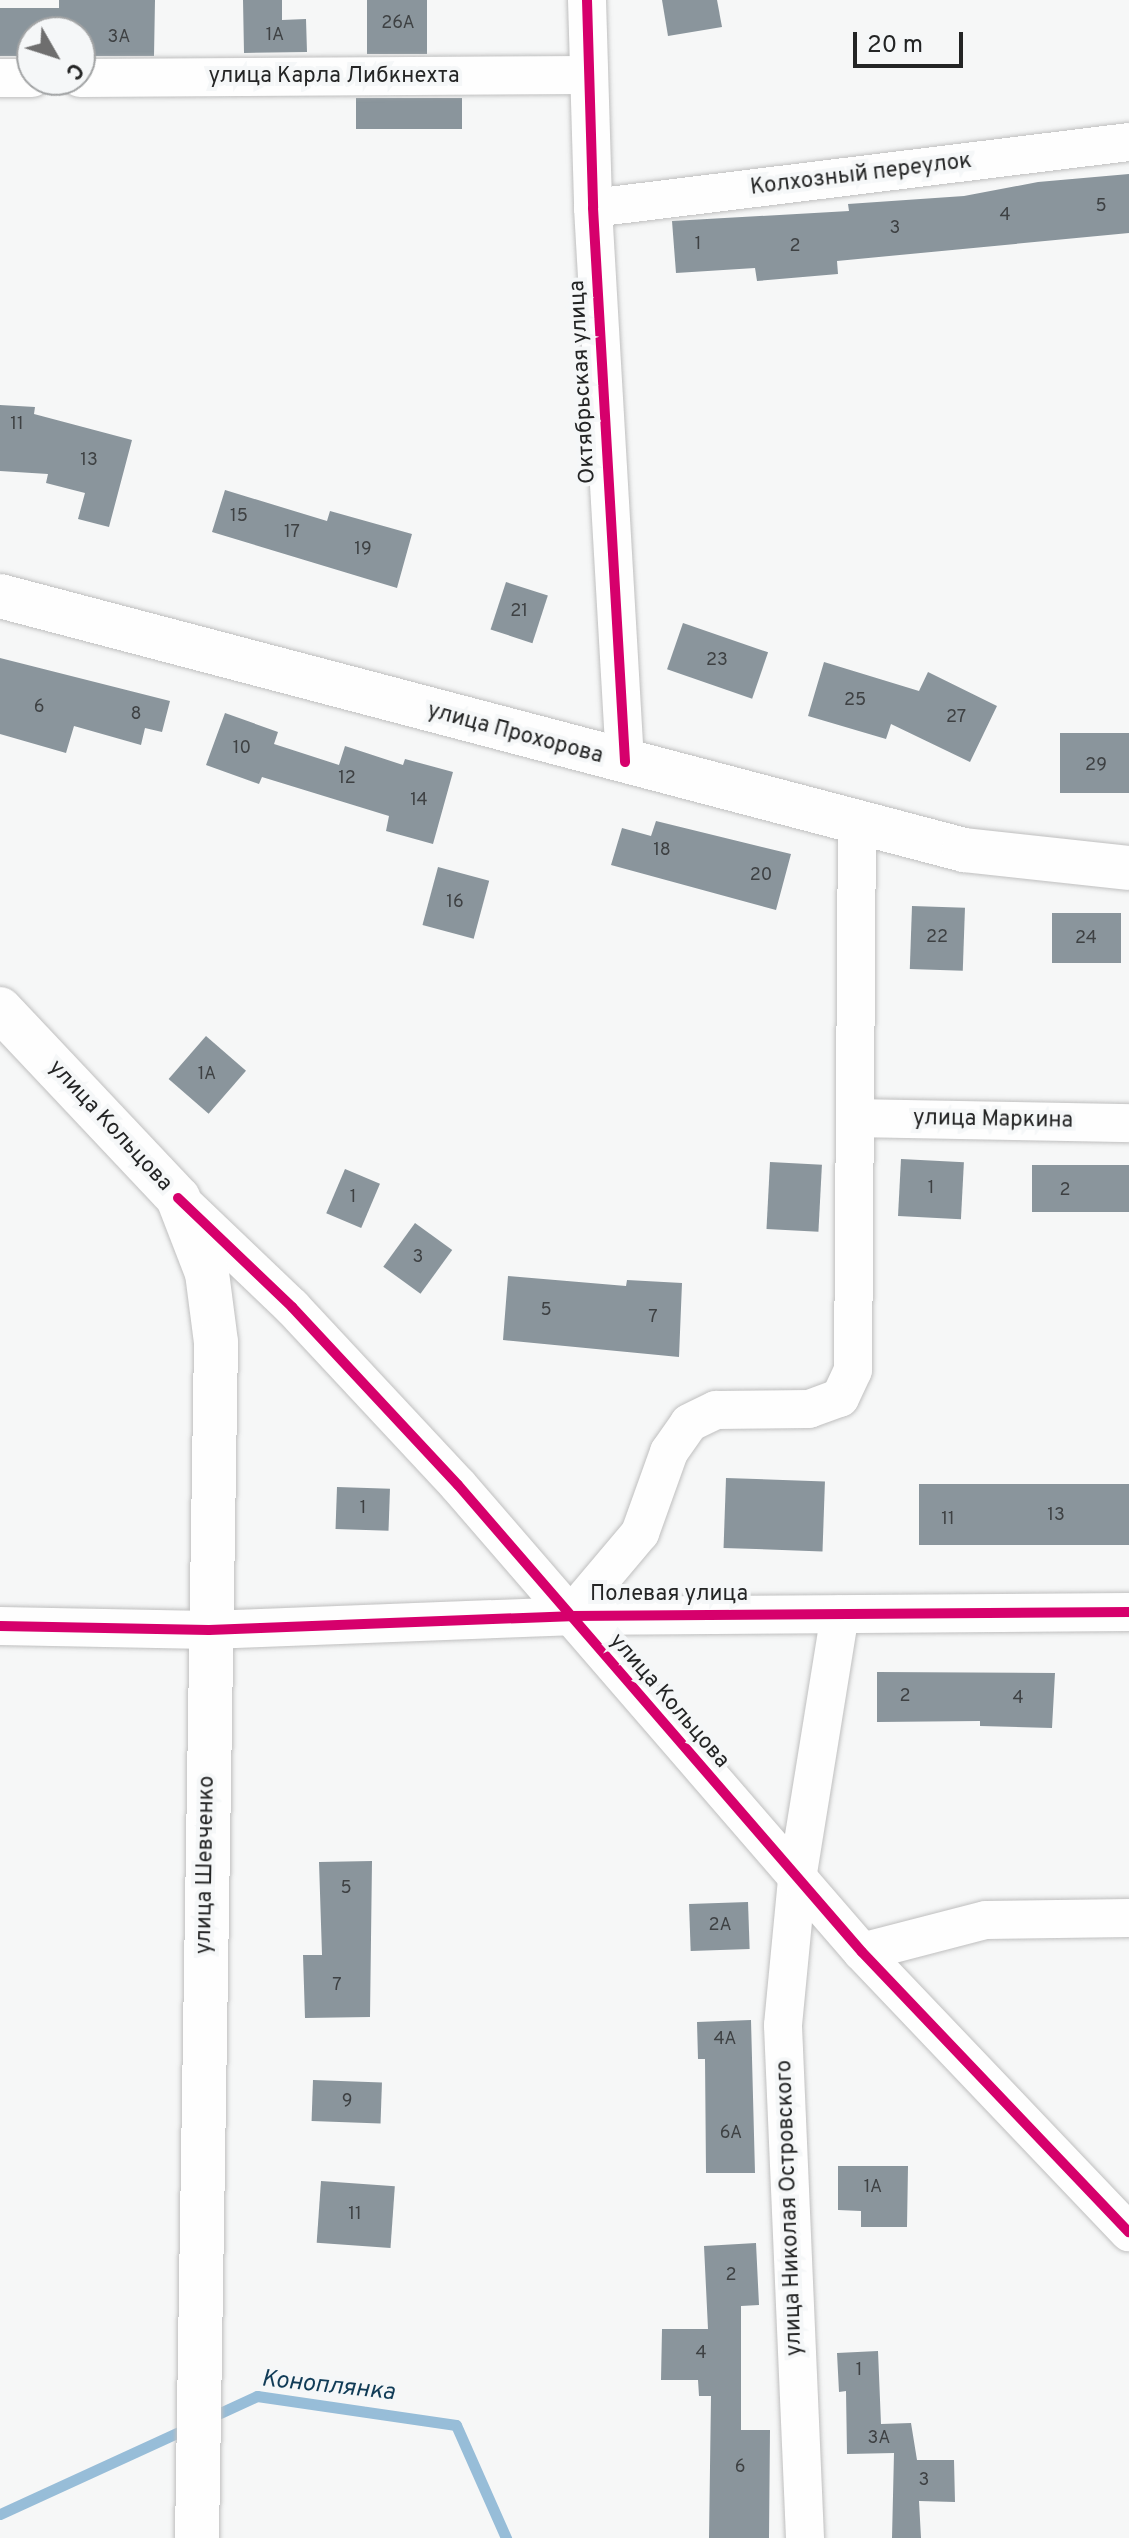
<!DOCTYPE html>
<meta charset="utf-8">
<style>
body{margin:0}
#map{position:relative;width:1129px;height:2538px;overflow:hidden;background:#f6f7f7;font-family:Overpass,sans-serif}
div>[style]{position:absolute}
.stream>*{height:11px;margin:-5.5px;padding:0 5.5px;transform-origin:5.5px;border-radius:5.5px;background:#97bdd8}
.building>*{inset:0;background:#8a959c;transform-origin:0 0}
.roads{filter:drop-shadow(0 0 2px #bfbfbf) drop-shadow(0 0 2px #bfbfbf)}
.minor>*{height:38px;margin:-19px;padding:0 19px;transform-origin:19px;border-radius:19px;background:#fefefe}
.major>*{height:44px;margin:-22px;padding:0 22px;transform-origin:22px;border-radius:22px;background:#fefefe}
.cycleway>*{height:10px;margin:-5px;padding:0 5px;transform-origin:5px;border-radius:5px;background:#d6006c}
span{translate:-50% -50%;white-space:nowrap;text-align:center;line-height:1.15;-webkit-text-stroke:8px #f5f7f8;paint-order:stroke}
.number-label{font-size:18px;color:#3e4143}
.number-label span{-webkit-text-stroke-width:0}
.street-label{font-size:22px;color:#242525}
.water-label{font-size:24px;color:#113c57;font-style:italic}
.north{position:absolute;left:16px;top:16px;width:80px;height:80px;box-sizing:border-box;background:#f5f7f8;border:2px solid #a1a3a4;border-radius:50%;rotate:129deg;font-size:22px;font-weight:700;line-height:32px;text-align:center;color:#242525}
.north::after{content:'';display:block;margin:auto;width:28px;height:36px;background:#6e6e6e;clip-path:polygon(50% 0,100% 100%,50% 72%,0 100%)}
.scale{position:absolute;left:853px;top:32px;width:110px;height:36px;box-sizing:border-box;border:4px solid #242525;border-top:0;padding-left:10px;font-size:24px;line-height:28px;white-space:nowrap;color:#242525;-webkit-text-stroke:6px #f5f7f8;paint-order:stroke}
</style>
<div id="map">
<div class="stream">
<i style="left:207px;top:2419px;width:55px;rotate:-24.7deg"></i>
<i style="left:257px;top:2396px;width:201px;rotate:8.3deg"></i>
<i style="left:456px;top:2425px;width:124px;rotate:66.1deg"></i>
<i style="left:0;top:2514px;width:207px;rotate:-24.6deg"></i>
</div>
<div class="building">
<i style="clip-path:polygon(59px 0,155px 0,154px 56px,80px 56px,80px 32px,32px 32px,32px 56px,0 56px,0 8px,59px 8px)"></i>
<i style="clip-path:polygon(243px 0,282px 0,282px 20px,306px 19px,307px 52px,244px 53px)"></i>
<i style="left:367px;top:0;width:60px;height:54px"></i>
<i style="clip-path:polygon(662px 0,717px 0,722px 27px,668px 36px)"></i>
<i style="left:356px;top:98px;width:106px;height:31px"></i>
<i style="clip-path:polygon(1129px 174px,1129px 233px,837px 261px,838px 274px,757px 281px,755px 268px,676px 273px,672px 221px,849px 211px,848px 204px,964px 196px,1038px 182px)"></i>
<i style="clip-path:polygon(0 405px,35px 407px,34px 414px,132px 440px,109px 527px,78px 519px,85px 493px,46px 483px,48px 474px,0 471px)"></i>
<i style="clip-path:polygon(225px 490px,327px 521px,330px 511px,412px 534px,397px 588px,212px 532px)"></i>
<i style="left:506px;top:582px;width:44px;height:50px;rotate:18deg"></i>
<i style="left:683px;top:623px;width:90px;height:49px;rotate:19deg"></i>
<i style="clip-path:polygon(0 658px,170px 701px,162px 732px,145px 728px,141px 745px,74px 726px,66px 753px,0 734px)"></i>
<i style="clip-path:polygon(824px 662px,919px 691px,928px 672px,997px 706px,970px 762px,891px 724px,886px 739px,808px 716px)"></i>
<i style="clip-path:polygon(225px 713px,278px 732px,274px 744px,339px 765px,345px 746px,403px 765px,405px 759px,453px 772px,433px 844px,386px 831px,389px 816px,262px 777px,259px 784px,206px 765px)"></i>
<i style="left:1129px;top:733px;width:60px;height:69px;rotate:90deg"></i>
<i style="clip-path:polygon(656px 821px,791px 854px,776px 910px,611px 865px,622px 828px,651px 836px)"></i>
<i style="left:438px;top:867px;width:53px;height:60px;rotate:15deg"></i>
<i style="left:912px;top:906px;width:53px;height:63px;rotate:2deg"></i>
<i style="left:1121px;top:913px;width:50px;height:69px;rotate:90deg"></i>
<i style="left:206px;top:1036px;width:53px;height:57px;rotate:41deg"></i>
<i style="left:901px;top:1159px;width:63px;height:57px;rotate:3deg"></i>
<i style="left:770px;top:1162px;width:52px;height:67px;rotate:3deg"></i>
<i style="left:1129px;top:1165px;width:47px;height:97px;rotate:90deg"></i>
<i style="left:345px;top:1169px;width:38px;height:48px;rotate:23deg"></i>
<i style="left:415px;top:1223px;width:46px;height:54px;rotate:36deg"></i>
<i style="clip-path:polygon(508px 1276px,626px 1286px,627px 1280px,682px 1283px,679px 1357px,503px 1340px)"></i>
<i style="left:726px;top:1478px;width:99px;height:70px;rotate:2deg"></i>
<i style="left:1129px;top:1484px;width:61px;height:210px;rotate:90deg"></i>
<i style="left:337px;top:1487px;width:53px;height:42px;rotate:2deg"></i>
<i style="clip-path:polygon(877px 1672px,1055px 1673px,1052px 1728px,980px 1726px,980px 1721px,877px 1722px)"></i>
<i style="clip-path:polygon(372px 1861px,370px 2017px,305px 2018px,303px 1955px,322px 1955px,319px 1862px)"></i>
<i style="left:748px;top:1902px;width:47px;height:59px;rotate:88deg"></i>
<i style="clip-path:polygon(751px 2020px,755px 2173px,706px 2173px,705px 2059px,698px 2059px,697px 2022px)"></i>
<i style="left:313px;top:2080px;width:69px;height:41px;rotate:2deg"></i>
<i style="clip-path:polygon(838px 2166px,908px 2166px,907px 2227px,861px 2227px,861px 2211px,838px 2210px)"></i>
<i style="left:321px;top:2181px;width:74px;height:62px;rotate:4deg"></i>
<i style="clip-path:polygon(756px 2243px,759px 2305px,741px 2306px,741px 2430px,770px 2430px,769px 2538px,709px 2538px,711px 2396px,699px 2396px,698px 2380px,661px 2380px,662px 2329px,708px 2329px,704px 2246px)"></i>
<i style="clip-path:polygon(878px 2351px,881px 2424px,911px 2423px,917px 2460px,954px 2460px,955px 2502px,919px 2501px,921px 2538px,892px 2538px,894px 2453px,847px 2454px,846px 2391px,839px 2392px,837px 2353px)"></i>
</div>
<div class="roads">
<div class="minor">
<i style="left:587px;top:0;width:208px;rotate:88.3deg"></i>
<i style="left:593px;top:208px;width:555px;rotate:86.69deg"></i>
<i style="left:0;top:78px;width:32px"></i>
<i style="left:80px;top:78px;width:507px;rotate:-0.34deg"></i>
<i style="left:593px;top:208px;width:540px;rotate:-7.02deg"></i>
<i style="left:858px;top:1118px;width:271px;rotate:1.1deg"></i>
<i style="left:180px;top:1200px;width:155px;rotate:43.7deg"></i>
<i style="left:292px;top:1307px;width:243px;rotate:47deg"></i>
<i style="left:458px;top:1485px;width:617px;rotate:49.14deg"></i>
<i style="left:862px;top:1952px;width:387px;rotate:46.4deg"></i>
<i style="left:570px;top:1616px;width:109px;rotate:-49.9deg"></i>
<i style="left:640px;top:1533px;width:86px;rotate:-70.3deg"></i>
<i style="left:669px;top:1452px;width:35px;rotate:-55deg"></i>
<i style="left:689px;top:1423px;width:30px;rotate:-26deg"></i>
<i style="left:716px;top:1410px;width:93px;rotate:-0.6deg"></i>
<i style="left:809px;top:1409px;width:33px;rotate:-20deg"></i>
<i style="left:840px;top:1398px;width:31px;rotate:-65deg"></i>
<i style="left:853px;top:1370px;width:547px;rotate:-89.58deg"></i>
<i style="left:0;top:1626px;width:209px;rotate:1.1deg"></i>
<i style="left:209px;top:1630px;width:361px;rotate:-2.2deg"></i>
<i style="left:570px;top:1616px;width:559px;rotate:-0.41deg"></i>
<i style="left:862px;top:1952px;width:128px;rotate:-14.5deg"></i>
<i style="left:986px;top:1920px;width:143px;rotate:-0.8deg"></i>
<i style="left:805px;top:2538px;width:513px;rotate:-92.46deg"></i>
<i style="left:783px;top:2025px;width:147px;rotate:-84.5deg"></i>
<i style="left:797px;top:1879px;width:268px;rotate:-80.8deg"></i>
</div>
<div class="major">
<i style="left:0;top:596px;width:997px;rotate:14.76deg"></i>
<i style="left:964px;top:850px;width:166px;rotate:6.2deg"></i>
<i style="left:0;top:1009px;width:260px;rotate:46.7deg"></i>
<i style="left:178px;top:1198px;width:80px;rotate:68.9deg"></i>
<i style="left:207px;top:1273px;width:70px;rotate:82.6deg"></i>
<i style="left:216px;top:1342px;width:1196px;rotate:90.91deg"></i>
</div>
</div>
<div class="cycleway">
<i style="left:587px;top:0;width:208px;rotate:88.3deg"></i>
<i style="left:593px;top:208px;width:555px;rotate:86.69deg"></i>
<i style="left:178px;top:1198px;width:158px;rotate:43.7deg"></i>
<i style="left:292px;top:1307px;width:243px;rotate:47deg"></i>
<i style="left:458px;top:1485px;width:617px;rotate:49.14deg"></i>
<i style="left:862px;top:1952px;width:387px;rotate:46.4deg"></i>
<i style="left:0;top:1626px;width:209px;rotate:1.1deg"></i>
<i style="left:209px;top:1630px;width:361px;rotate:-2.2deg"></i>
<i style="left:570px;top:1616px;width:559px;rotate:-0.41deg"></i>
</div>
<div class="number-label">
<span style="left:398px;top:24px">26А</span>
<span style="left:275px;top:36px">1А</span>
<span style="left:119px;top:38px">3А</span>
<span style="left:1101px;top:207px">5</span>
<span style="left:1005px;top:216px">4</span>
<span style="left:895px;top:229px">3</span>
<span style="left:698px;top:245px">1</span>
<span style="left:795px;top:247px">2</span>
<span style="left:17px;top:425px">11</span>
<span style="left:89px;top:461px">13</span>
<span style="left:239px;top:517px">15</span>
<span style="left:292px;top:533px">17</span>
<span style="left:363px;top:550px">19</span>
<span style="left:519px;top:612px">21</span>
<span style="left:717px;top:661px">23</span>
<span style="left:855px;top:701px">25</span>
<span style="left:39px;top:708px">6</span>
<span style="left:136px;top:715px">8</span>
<span style="left:956px;top:718px">27</span>
<span style="left:242px;top:749px">10</span>
<span style="left:1096px;top:766px">29</span>
<span style="left:347px;top:779px">12</span>
<span style="left:419px;top:801px">14</span>
<span style="left:662px;top:851px">18</span>
<span style="left:761px;top:876px">20</span>
<span style="left:455px;top:903px">16</span>
<span style="left:937px;top:938px">22</span>
<span style="left:1086px;top:939px">24</span>
<span style="left:207px;top:1075px">1А</span>
<span style="left:931px;top:1189px">1</span>
<span style="left:1065px;top:1191px">2</span>
<span style="left:353px;top:1198px">1</span>
<span style="left:418px;top:1258px">3</span>
<span style="left:546px;top:1311px">5</span>
<span style="left:653px;top:1318px">7</span>
<span style="left:363px;top:1509px">1</span>
<span style="left:1056px;top:1516px">13</span>
<span style="left:948px;top:1520px">11</span>
<span style="left:905px;top:1697px">2</span>
<span style="left:1018px;top:1699px">4</span>
<span style="left:346px;top:1889px">5</span>
<span style="left:720px;top:1926px">2А</span>
<span style="left:337px;top:1986px">7</span>
<span style="left:725px;top:2040px">4А</span>
<span style="left:347px;top:2102px">9</span>
<span style="left:731px;top:2134px">6А</span>
<span style="left:873px;top:2188px">1А</span>
<span style="left:355px;top:2215px">11</span>
<span style="left:731px;top:2276px">2</span>
<span style="left:701px;top:2354px">4</span>
<span style="left:859px;top:2371px">1</span>
<span style="left:879px;top:2439px">3А</span>
<span style="left:740px;top:2468px">6</span>
<span style="left:924px;top:2481px">3</span>
</div>
<div class="street-label">
<span style="left:334px;top:77px">улица Карла Либкнехта</span>
<span style="left:861px;top:175px;rotate:-7deg">Колхозный переулок</span>
<span style="left:583px;top:382px;rotate:-93deg">Октябрьская улица</span>
<span style="left:515px;top:734px;rotate:15deg">улица Прохорова</span>
<span style="left:993px;top:1120px;rotate:1deg">улица Маркина</span>
<span style="left:110px;top:1126px;rotate:47deg">улица Кольцова</span>
<span style="left:669px;top:1595px">Полевая улица</span>
<span style="left:669px;top:1701px;rotate:49deg">улица Кольцова</span>
<span style="left:206px;top:1865px;rotate:-89deg">улица Шевченко</span>
<span style="left:790px;top:2208px;rotate:-92deg">улица Николая Островского</span>
</div>
<div class="water-label">
<span style="left:328px;top:2387px;rotate:6deg">Коноплянка</span>
</div>
<div class="north">С</div>
<div class="scale">20 m</div>
</div>
